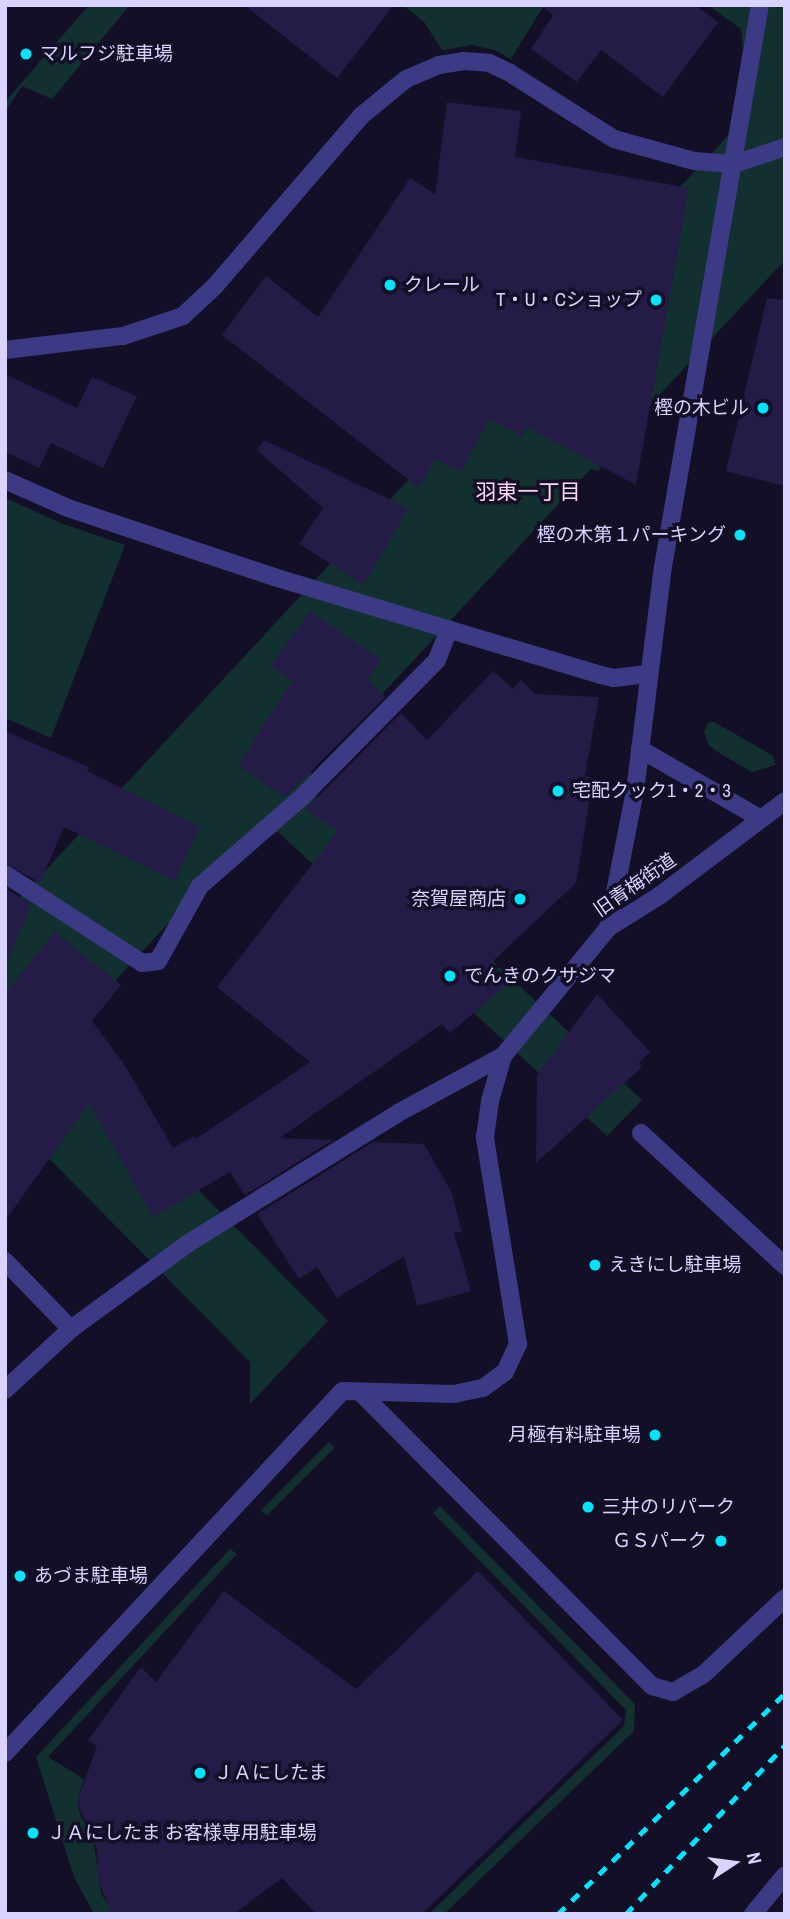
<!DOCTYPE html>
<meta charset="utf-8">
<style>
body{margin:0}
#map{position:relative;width:790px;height:1919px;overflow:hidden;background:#130f26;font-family:"Archivo Narrow","Noto Sans JP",sans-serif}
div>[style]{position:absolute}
.green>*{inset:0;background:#12302f;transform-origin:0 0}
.building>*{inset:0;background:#241b47}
.minor>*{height:18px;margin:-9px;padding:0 9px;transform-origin:9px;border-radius:9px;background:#3d3a85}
.rail>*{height:5px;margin-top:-2.5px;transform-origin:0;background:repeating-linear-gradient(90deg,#00e5ff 0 10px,transparent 0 19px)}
.dots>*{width:19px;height:19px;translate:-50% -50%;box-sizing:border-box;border:4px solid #130f26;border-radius:50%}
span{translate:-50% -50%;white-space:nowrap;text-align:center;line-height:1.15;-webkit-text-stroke:7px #130f26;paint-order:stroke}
.poi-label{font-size:19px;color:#d9d4ff}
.left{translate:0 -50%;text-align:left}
.right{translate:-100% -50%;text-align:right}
.street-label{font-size:19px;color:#d9d4ff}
.neighbourhood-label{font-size:21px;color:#ffd6f0}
.frame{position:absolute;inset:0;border:7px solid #d9d4ff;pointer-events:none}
.north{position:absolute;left:699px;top:1828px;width:70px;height:70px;-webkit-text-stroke:5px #130f26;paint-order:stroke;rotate:77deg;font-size:19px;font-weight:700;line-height:28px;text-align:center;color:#d9d4ff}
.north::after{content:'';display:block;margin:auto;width:24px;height:32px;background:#d9d4ff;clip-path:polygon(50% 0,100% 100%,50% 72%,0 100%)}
</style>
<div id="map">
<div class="green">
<i style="clip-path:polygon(89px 5px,130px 5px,52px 99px,22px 86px,5px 112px,5px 102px)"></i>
<i style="clip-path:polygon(403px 5px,544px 5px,511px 59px,495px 50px,472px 45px,442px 50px,424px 22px)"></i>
<i style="clip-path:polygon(708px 5px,785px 5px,785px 260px,596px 463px,601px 467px,599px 471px,591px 469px,311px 771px,313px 794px,642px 1100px,607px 1136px,278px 832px,252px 833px,76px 1023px,76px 1066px,328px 1321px,250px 1404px,250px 1362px,21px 1130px,5px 1130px,5px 914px,749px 113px,741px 29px)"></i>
<i style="clip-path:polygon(5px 498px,63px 524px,125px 545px,51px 738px,5px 718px)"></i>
<i style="clip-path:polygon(709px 722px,714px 722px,772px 755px,776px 765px,752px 772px,716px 751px,708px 744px,704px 731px)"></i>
<i style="left:329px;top:1442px;width:8px;height:96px;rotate:45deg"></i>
<i style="clip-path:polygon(440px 1506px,635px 1704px,634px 1731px,444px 1914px,429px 1914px,624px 1726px,626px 1710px,433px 1513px)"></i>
<i style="clip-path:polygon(230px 1549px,237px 1554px,48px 1757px,84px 1779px,77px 1802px,80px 1814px,93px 1836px,101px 1893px,113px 1914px,94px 1914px,74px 1877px,36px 1757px)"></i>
</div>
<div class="building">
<i style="clip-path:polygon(244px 5px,394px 5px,337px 78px)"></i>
<i style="clip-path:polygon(540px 5px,695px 5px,718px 22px,663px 97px,601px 50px,577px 82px,531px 49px,553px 15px)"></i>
<i style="clip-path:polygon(447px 102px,521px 111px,515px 157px,689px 188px,636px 485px,527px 427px,522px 436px,489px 419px,461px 472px,435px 459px,419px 488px,222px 335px,266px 276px,318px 317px,410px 178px,435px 194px)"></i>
<i style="clip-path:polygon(767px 298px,785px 300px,785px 486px,726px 471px)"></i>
<i style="clip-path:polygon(5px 374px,77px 408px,92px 377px,137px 396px,103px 468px,51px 443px,39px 468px,5px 452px)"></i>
<i style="clip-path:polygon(264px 440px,408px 508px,364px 585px,299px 544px,323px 508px,257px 450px)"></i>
<i style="clip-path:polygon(310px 611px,381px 660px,368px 679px,385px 697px,285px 797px,238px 766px,292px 681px,271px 666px)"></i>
<i style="clip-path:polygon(493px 671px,513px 689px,521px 680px,535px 694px,599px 697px,585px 776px,593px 778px,576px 883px,491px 963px,508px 984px,450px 1033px,442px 1024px,280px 1138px,333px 1140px,245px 1195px,230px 1172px,153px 1217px,89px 1103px,5px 1221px,5px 994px,55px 932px,121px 985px,92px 1021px,124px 1064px,173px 1148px,194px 1136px,196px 1139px,310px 1062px,217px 987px,338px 831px,305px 810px,401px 713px,427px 740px)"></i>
<i style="clip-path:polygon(5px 731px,89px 767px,87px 771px,200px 827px,175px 881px,64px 827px,40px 883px,5px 863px)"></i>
<i style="clip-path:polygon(5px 888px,31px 904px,6px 964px,5px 964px)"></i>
<i style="clip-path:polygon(597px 994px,650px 1052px,639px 1063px,642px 1067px,536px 1163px,537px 1075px)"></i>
<i style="clip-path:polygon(373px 1142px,424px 1144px,452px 1193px,462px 1232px,454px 1233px,471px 1291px,417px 1306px,404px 1256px,337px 1298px,317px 1267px,299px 1279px,257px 1214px)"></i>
<i style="clip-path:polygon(478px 1571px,623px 1720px,422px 1914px,316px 1914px,282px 1878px,234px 1914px,111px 1914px,98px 1879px,97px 1849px,77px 1802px,97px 1746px,88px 1740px,141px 1667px,156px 1682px,224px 1591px,356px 1689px)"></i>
</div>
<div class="minor">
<i style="left:5px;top:350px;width:119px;rotate:-6.8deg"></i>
<i style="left:123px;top:336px;width:63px;rotate:-18.4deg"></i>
<i style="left:183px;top:316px;width:44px;rotate:-43.2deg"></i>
<i style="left:215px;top:286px;width:224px;rotate:-49.3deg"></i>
<i style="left:361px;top:116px;width:58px;rotate:-39.4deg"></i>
<i style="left:406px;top:79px;width:36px;rotate:-23deg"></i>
<i style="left:439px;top:65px;width:24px;rotate:-9deg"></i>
<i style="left:463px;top:61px;width:26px;rotate:4deg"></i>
<i style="left:489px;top:63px;width:23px;rotate:25deg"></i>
<i style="left:510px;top:73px;width:123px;rotate:32.4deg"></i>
<i style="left:614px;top:139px;width:83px;rotate:15.4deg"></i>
<i style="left:694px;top:161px;width:40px;rotate:4.3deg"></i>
<i style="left:734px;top:164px;width:54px;rotate:-18.4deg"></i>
<i style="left:5px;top:480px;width:69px;rotate:24deg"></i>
<i style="left:68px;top:508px;width:217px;rotate:18.5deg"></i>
<i style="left:274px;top:577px;width:341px;rotate:16.7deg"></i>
<i style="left:601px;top:675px;width:13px;rotate:13deg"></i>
<i style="left:614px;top:678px;width:35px;rotate:-7deg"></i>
<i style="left:640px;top:749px;width:140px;rotate:30deg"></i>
<i style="left:5px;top:874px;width:163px;rotate:33deg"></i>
<i style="left:142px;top:963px;width:16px;rotate:-7deg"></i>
<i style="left:158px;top:961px;width:86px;rotate:-60.8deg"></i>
<i style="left:200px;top:886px;width:134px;rotate:-41.1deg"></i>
<i style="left:301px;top:798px;width:194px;rotate:-45.4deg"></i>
<i style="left:437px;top:660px;width:33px;rotate:-69deg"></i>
<i style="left:608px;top:928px;width:140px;rotate:-78.9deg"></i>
<i style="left:635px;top:791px;width:226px;rotate:-82.9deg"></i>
<i style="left:663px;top:567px;width:570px;rotate:-80.21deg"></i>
<i style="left:641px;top:1133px;width:196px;rotate:42.7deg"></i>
<i style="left:5px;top:1261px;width:95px;rotate:45.9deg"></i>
<i style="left:5px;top:1390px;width:90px;rotate:-42.7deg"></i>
<i style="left:71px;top:1329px;width:144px;rotate:-36.2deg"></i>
<i style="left:187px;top:1244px;width:248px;rotate:-31.8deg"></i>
<i style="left:398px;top:1113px;width:119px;rotate:-28.5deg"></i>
<i style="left:360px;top:1392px;width:414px;rotate:45.2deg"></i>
<i style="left:652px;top:1686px;width:22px;rotate:16deg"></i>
<i style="left:673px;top:1692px;width:34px;rotate:-30deg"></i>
<i style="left:703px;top:1675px;width:112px;rotate:-43.2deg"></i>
<i style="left:5px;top:1753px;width:495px;rotate:-47deg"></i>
<i style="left:343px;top:1391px;width:111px;rotate:1.5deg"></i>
<i style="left:454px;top:1394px;width:30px;rotate:-12deg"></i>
<i style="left:483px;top:1388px;width:27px;rotate:-36deg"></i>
<i style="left:505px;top:1372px;width:31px;rotate:-65deg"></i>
<i style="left:518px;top:1344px;width:210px;rotate:-99.1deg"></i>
<i style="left:485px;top:1137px;width:36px;rotate:-82deg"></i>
<i style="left:490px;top:1101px;width:47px;rotate:-73.9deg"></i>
<i style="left:503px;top:1056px;width:166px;rotate:-50.6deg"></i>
<i style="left:608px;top:928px;width:60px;rotate:-32.1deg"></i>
<i style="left:659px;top:896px;width:158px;rotate:-37deg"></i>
<i style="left:753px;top:1914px;width:50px;rotate:-50.6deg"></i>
</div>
<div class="rail">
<i style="left:558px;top:1914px;width:317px;rotate:-44.2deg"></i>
<i style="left:626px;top:1914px;width:232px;rotate:-46.7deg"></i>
</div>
<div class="dots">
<i style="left:26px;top:54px;background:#00e5ff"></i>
<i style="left:390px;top:285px;background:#00e5ff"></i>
<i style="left:656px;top:300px;background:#00e5ff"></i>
<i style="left:763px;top:408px;background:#00e5ff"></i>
<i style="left:740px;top:535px;background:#00e5ff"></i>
<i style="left:558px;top:791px;background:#00e5ff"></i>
<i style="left:520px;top:899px;background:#00e5ff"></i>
<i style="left:450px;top:976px;background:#00e5ff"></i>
<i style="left:595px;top:1265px;background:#00e5ff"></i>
<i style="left:655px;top:1435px;background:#00e5ff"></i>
<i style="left:588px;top:1507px;background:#00e5ff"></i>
<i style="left:721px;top:1541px;background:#00e5ff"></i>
<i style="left:20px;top:1576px;background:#00e5ff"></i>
<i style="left:200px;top:1773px;background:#00e5ff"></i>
<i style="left:33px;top:1833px;background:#00e5ff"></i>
</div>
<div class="poi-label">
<span class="left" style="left:40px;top:54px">マルフジ駐車場</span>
<span class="left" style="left:404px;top:285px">クレール</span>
<span class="right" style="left:642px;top:300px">T・U・Cショップ</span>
<span class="right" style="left:749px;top:408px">樫の木ビル</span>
<span class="right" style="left:726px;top:535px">樫の木第１パーキング</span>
<span class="left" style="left:572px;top:791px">宅配クック1・2・3</span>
<span class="right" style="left:506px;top:899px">奈賀屋商店</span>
<span class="left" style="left:464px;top:976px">でんきのクサジマ</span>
<span class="left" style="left:609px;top:1265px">えきにし駐車場</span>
<span class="right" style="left:641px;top:1435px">月極有料駐車場</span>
<span class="left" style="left:602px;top:1507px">三井のリパーク</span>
<span class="right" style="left:707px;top:1541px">ＧＳパーク</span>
<span class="left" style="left:34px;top:1576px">あづま駐車場</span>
<span class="left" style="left:214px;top:1773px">ＪＡにしたま</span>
<span class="left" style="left:47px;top:1833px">ＪＡにしたま お客様専用駐車場</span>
</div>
<div class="street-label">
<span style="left:635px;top:885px;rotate:-35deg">旧青梅街道</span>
</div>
<div class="neighbourhood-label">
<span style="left:528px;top:492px">羽東一丁目</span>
</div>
<div class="frame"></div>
<div class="north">N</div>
</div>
